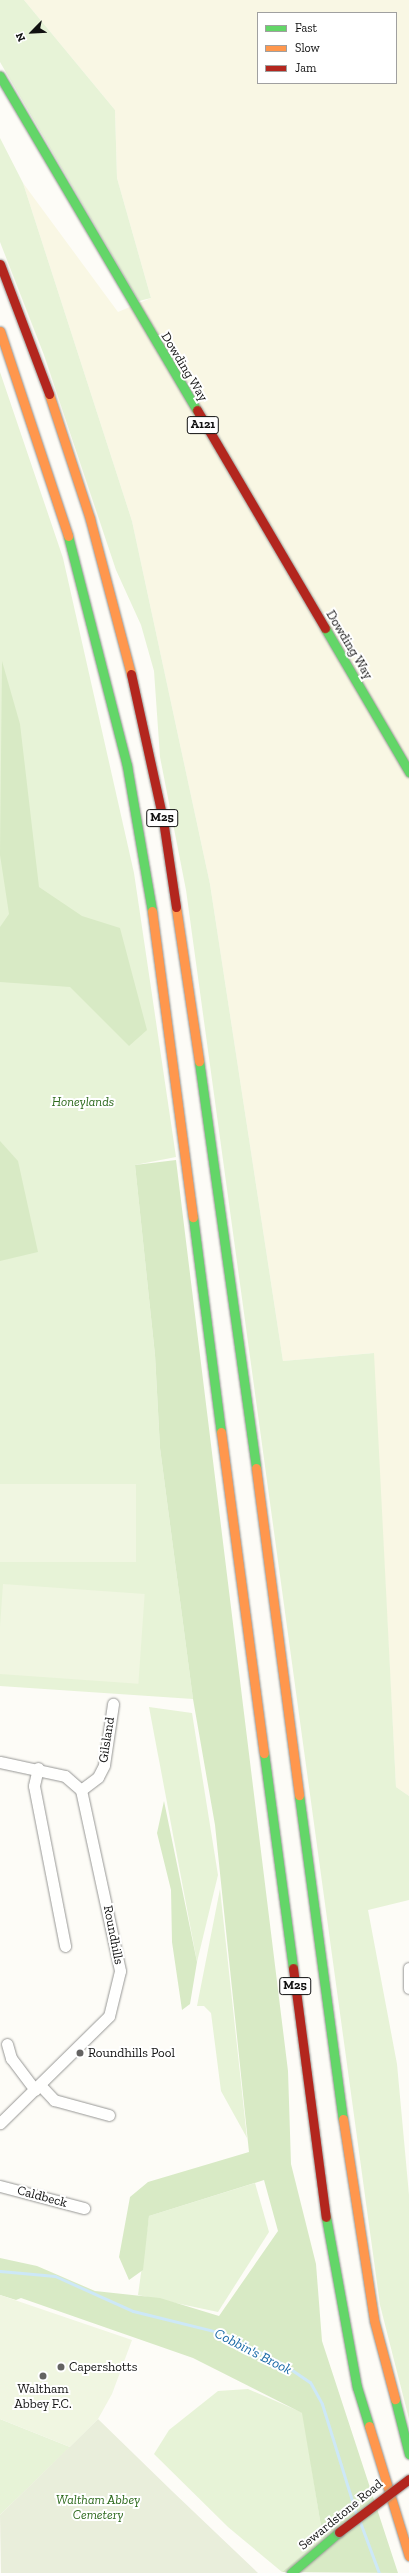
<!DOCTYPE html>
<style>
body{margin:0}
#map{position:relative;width:409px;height:2573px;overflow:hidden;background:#fdfcf7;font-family:"Zilla Slab",serif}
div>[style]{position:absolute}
.farmland>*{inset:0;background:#f9f7e4}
.green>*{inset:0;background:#e7f3d7}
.forest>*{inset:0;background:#d8eac5}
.cemetery>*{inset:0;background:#e9eedb}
.pitch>*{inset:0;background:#f0f6e1;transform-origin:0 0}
.stream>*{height:3px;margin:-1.5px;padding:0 1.5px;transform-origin:1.5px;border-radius:1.5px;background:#cde8f7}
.roads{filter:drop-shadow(0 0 1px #979795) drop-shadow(0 0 1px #979795)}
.street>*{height:11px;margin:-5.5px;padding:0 5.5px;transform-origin:5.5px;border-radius:5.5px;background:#fffffe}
.fast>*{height:9px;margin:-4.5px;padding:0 4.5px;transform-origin:4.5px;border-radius:4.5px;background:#63d668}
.slow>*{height:9px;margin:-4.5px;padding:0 4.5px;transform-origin:4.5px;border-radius:4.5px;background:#ff974d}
.jam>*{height:9px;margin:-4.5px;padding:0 4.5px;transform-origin:4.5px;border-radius:4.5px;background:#b3261e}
.bridges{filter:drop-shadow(0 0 1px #8e8d8b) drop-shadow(0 0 1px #8e8d8b)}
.jam-bridge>*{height:9px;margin:-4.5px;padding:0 4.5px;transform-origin:4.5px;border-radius:4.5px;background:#b3261e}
.dots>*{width:11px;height:11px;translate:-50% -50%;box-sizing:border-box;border:2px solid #fff;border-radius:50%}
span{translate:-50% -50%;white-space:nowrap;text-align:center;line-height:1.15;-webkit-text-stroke:4px #fff;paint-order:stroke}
.shield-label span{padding:1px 3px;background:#fff;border:1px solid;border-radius:3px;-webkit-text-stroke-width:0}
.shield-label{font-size:12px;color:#111;font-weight:700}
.street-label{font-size:13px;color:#111}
.park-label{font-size:13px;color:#2f6b1f;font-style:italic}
.poi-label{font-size:13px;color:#111}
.left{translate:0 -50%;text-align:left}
.water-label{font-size:14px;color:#1768a6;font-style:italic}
.legend{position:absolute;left:257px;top:12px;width:140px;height:72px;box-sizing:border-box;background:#fff;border:1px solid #a0a0a0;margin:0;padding:5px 7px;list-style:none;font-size:12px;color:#111}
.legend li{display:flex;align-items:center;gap:8px;height:20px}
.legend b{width:20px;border:1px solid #a0a0a0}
.north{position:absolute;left:12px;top:12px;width:40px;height:40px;-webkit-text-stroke:3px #fff;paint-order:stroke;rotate:246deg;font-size:11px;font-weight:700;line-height:16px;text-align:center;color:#111}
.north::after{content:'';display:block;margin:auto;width:14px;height:18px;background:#111;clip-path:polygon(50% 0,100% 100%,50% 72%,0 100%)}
</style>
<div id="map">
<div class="farmland">
<i style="clip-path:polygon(evenodd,24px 0,409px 0,409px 1796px,396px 1787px,373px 1353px,283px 1361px,210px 884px,132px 521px,23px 183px,118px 312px,151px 298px,117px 178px,115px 110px,24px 0,258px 13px,396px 13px,396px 83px,258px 83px,258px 13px)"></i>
</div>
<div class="green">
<i style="clip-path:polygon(0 0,24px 0,115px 110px,117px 178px,151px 298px,139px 301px,0 62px)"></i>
<i style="clip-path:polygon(0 138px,23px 183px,132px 521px,210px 884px,283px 1361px,374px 1353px,396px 1787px,409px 1796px,409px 1900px,368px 1910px,397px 2064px,409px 2195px,409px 2419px,380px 2305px,186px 890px,160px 757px,154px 671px,141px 625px,116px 570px,44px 355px,0 242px)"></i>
<i style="clip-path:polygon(0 372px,63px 558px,134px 873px,176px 1157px,135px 1165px,155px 1355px,160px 1448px,193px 1699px,0 1686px)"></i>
<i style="clip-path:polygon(149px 1707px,192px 1713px,218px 1875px,197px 1962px)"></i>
<i style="clip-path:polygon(220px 1889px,247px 2138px,221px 2091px,211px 2013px,204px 2006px,197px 2006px)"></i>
<i style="clip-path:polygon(255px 2183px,269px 2232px,218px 2312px,138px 2295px,149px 2216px)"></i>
<i style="clip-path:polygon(248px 2389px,303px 2413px,323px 2539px,282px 2572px,228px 2527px,154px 2454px,169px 2430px,218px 2391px)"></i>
<i style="clip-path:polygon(0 2419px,70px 2447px,0 2515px)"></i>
</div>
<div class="forest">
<i style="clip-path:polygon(2px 661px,20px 724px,39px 887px,82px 916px,120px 928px,147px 1030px,129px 1046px,70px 987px,0 982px,0 927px,9px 914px,0 855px)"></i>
<i style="clip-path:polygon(0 1141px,18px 1161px,38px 1252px,0 1261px)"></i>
<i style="clip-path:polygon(176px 1160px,288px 2071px,291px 2164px,316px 2264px,322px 2341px,398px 2573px,282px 2572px,323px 2538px,302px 2413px,193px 2358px,21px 2298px,16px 2300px,0 2295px,0 2258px,37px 2266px,95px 2291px,160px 2298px,219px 2316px,278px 2231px,264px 2180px,149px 2216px,143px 2270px,129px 2280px,119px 2257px,130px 2197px,148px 2182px,249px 2152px,215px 1825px,193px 1699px,160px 1448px,155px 1355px,135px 1165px)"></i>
<i style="clip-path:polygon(164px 1801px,197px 1962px,190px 2004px,182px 2010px,172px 1942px,171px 1890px,157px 1833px)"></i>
</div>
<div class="cemetery">
<i style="clip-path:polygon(98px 2419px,172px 2491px,258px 2573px,1px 2573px,0 2515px)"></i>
</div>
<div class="pitch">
<i style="left:0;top:1484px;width:136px;height:78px"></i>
<i style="left:3px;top:1584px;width:142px;height:90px;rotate:4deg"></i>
<i style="clip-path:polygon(0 2295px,132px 2340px,112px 2394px,98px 2419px,70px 2447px,0 2419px)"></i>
</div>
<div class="stream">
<i style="left:0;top:2271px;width:55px;rotate:5.2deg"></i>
<i style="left:55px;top:2276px;width:85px;rotate:24.2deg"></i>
<i style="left:133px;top:2311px;width:92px;rotate:13.9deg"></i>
<i style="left:222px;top:2333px;width:68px;rotate:26.9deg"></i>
<i style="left:283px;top:2364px;width:32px;rotate:34deg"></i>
<i style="left:310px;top:2382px;width:25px;rotate:61deg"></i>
<i style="left:322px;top:2404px;width:114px;rotate:72.7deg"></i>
<i style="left:360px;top:2522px;width:54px;rotate:69.6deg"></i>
</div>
<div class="roads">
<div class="street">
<i style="left:0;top:1762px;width:66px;rotate:12.2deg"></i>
<i style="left:65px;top:1776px;width:21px;rotate:41deg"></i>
<i style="left:81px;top:1790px;width:185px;rotate:77.8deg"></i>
<i style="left:120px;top:1971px;width:46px;rotate:103.7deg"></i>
<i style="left:109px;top:2016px;width:153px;rotate:135.5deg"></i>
<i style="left:38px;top:1768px;width:18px;rotate:103deg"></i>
<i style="left:34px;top:1786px;width:163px;rotate:79deg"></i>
<i style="left:81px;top:1790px;width:21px;rotate:-37deg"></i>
<i style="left:98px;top:1777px;width:13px;rotate:-63deg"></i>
<i style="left:104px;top:1765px;width:62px;rotate:-81.6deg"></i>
<i style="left:409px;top:1968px;width:20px;rotate:90deg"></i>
<i style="left:7px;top:2044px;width:15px;rotate:74deg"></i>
<i style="left:11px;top:2058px;width:40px;rotate:53deg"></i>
<i style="left:40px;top:2085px;width:21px;rotate:47deg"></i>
<i style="left:54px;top:2100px;width:57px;rotate:15.3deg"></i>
<i style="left:0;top:2186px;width:87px;rotate:14.7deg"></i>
</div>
<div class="fast">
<i style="left:0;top:76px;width:388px;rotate:59.5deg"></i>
<i style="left:68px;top:536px;width:237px;rotate:75.6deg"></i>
<i style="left:127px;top:766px;width:147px;rotate:80.2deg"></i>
<i style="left:325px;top:628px;width:167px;rotate:59.7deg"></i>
<i style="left:199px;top:1061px;width:411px;rotate:82deg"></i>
<i style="left:193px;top:1217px;width:217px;rotate:82.6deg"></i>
<i style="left:264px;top:1753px;width:217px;rotate:82.3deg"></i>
<i style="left:299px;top:1795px;width:327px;rotate:82.3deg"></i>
<i style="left:326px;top:2217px;width:173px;rotate:79.7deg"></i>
<i style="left:357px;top:2387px;width:41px;rotate:72.9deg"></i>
<i style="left:395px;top:2399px;width:57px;rotate:75.7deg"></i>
<i style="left:291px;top:2573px;width:63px;rotate:-40.5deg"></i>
</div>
<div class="slow">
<i style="left:0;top:331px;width:216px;rotate:71.6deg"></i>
<i style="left:49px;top:394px;width:132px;rotate:71.8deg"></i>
<i style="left:90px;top:519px;width:160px;rotate:75.2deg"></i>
<i style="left:176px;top:907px;width:156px;rotate:81.5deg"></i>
<i style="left:152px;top:911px;width:309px;rotate:82.4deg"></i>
<i style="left:221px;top:1432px;width:324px;rotate:82.4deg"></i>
<i style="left:256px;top:1468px;width:330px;rotate:82.5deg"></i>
<i style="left:343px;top:2119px;width:203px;rotate:81.2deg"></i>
<i style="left:374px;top:2320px;width:82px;rotate:75.1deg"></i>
<i style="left:369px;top:2426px;width:136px;rotate:72.9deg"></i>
</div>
<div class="jam">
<i style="left:0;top:264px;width:139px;rotate:69.3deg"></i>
<i style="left:197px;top:410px;width:253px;rotate:59.6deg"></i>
<i style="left:131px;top:674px;width:149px;rotate:77.6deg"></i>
<i style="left:163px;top:820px;width:88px;rotate:81.5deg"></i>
<i style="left:293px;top:1968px;width:251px;rotate:82.5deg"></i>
</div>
</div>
<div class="bridges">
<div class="jam-bridge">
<i style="left:339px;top:2532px;width:88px;rotate:-37.1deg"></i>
</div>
</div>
<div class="dots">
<i style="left:80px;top:2053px;background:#646362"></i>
<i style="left:61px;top:2367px;background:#646362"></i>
<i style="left:43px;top:2376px;background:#646362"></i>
</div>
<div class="shield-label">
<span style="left:203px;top:425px">A121</span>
<span style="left:162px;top:818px">M25</span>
<span style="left:295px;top:1986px">M25</span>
</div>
<div class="street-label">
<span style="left:184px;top:367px;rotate:59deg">Dowding Way</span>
<span style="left:349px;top:645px;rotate:59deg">Dowding Way</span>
<span style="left:107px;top:1740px;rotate:-81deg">Gilsland</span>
<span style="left:113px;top:1935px;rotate:79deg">Roundhills</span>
<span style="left:42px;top:2197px;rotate:15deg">Caldbeck</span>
<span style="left:341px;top:2515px;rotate:-39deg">Sewardstone Road</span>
</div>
<div class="park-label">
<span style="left:83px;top:1102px">Honeylands</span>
<span style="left:98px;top:2508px">Waltham Abbey<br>Cemetery</span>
</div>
<div class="poi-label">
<span class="left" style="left:88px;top:2053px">Roundhills Pool</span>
<span class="left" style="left:69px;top:2367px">Capershotts</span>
<span style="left:43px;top:2397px">Waltham<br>Abbey F.C.</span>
</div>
<div class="water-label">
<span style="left:253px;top:2352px;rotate:27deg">Cobbin's Brook</span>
</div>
<ul class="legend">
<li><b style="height:5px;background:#63d668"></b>Fast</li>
<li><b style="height:5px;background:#ff974d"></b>Slow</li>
<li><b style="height:5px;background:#b3261e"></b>Jam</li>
</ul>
<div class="north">N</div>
</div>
